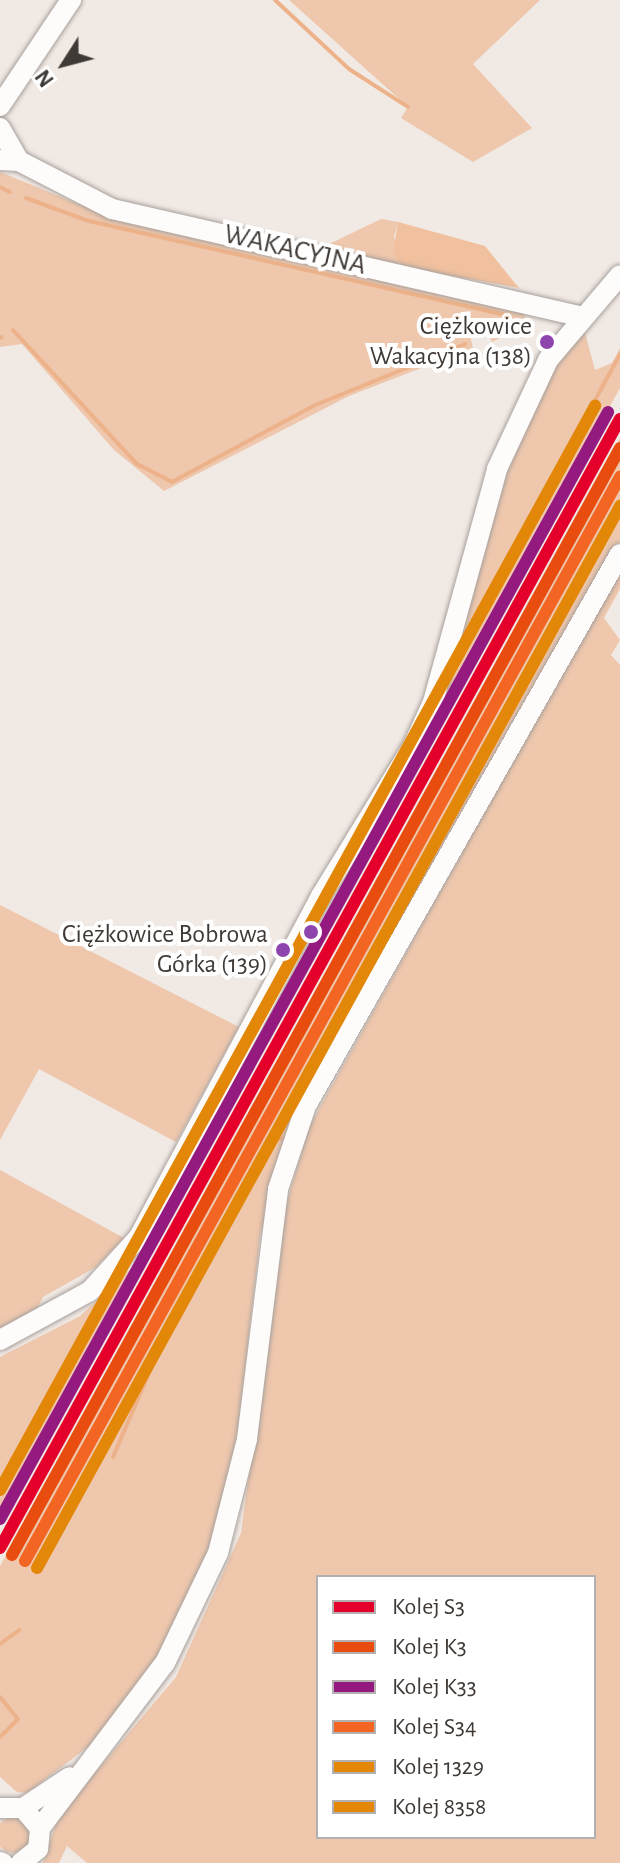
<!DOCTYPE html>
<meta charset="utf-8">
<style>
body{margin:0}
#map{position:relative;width:620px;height:1863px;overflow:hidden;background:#f1e9e4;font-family:"Alegreya Sans",sans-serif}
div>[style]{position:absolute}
.green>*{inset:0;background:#eec7ad}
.round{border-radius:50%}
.forest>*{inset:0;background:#f0c09f}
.stream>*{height:4px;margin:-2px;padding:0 2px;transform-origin:2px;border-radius:2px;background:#edb289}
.roads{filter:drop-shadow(0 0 2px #a7a09c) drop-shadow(0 0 2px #a7a09c)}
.minor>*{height:20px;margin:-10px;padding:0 10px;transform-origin:10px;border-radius:10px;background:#fdfcfb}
.rail-1>*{height:12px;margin:-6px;padding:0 6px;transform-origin:6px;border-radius:6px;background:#e4002b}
.rail-2>*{height:12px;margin:-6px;padding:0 6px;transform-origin:6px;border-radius:6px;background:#e84d0f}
.rail-3>*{height:12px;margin:-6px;padding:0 6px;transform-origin:6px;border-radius:6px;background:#951a80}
.rail-4>*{height:12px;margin:-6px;padding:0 6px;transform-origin:6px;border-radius:6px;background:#f26522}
.rail-5>*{height:12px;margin:-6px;padding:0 6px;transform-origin:6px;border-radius:6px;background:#e28708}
.rail-6>*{height:12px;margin:-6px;padding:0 6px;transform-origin:6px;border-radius:6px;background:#e28708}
.dots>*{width:22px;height:22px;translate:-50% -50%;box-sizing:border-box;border:4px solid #fff;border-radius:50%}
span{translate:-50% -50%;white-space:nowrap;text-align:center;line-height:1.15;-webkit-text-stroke:8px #fff;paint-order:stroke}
.bus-label{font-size:26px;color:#403a36}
.right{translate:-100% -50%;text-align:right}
.street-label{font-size:28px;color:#403a36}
.legend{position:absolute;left:316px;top:1575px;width:280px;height:264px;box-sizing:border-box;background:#fff;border:2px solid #b3b0af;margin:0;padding:10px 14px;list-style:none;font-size:24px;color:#403a36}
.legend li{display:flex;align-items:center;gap:16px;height:40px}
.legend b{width:40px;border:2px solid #b3b0af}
.north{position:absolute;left:24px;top:24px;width:80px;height:80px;-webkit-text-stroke:6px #fff;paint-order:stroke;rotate:234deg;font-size:22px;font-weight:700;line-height:32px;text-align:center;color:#403a36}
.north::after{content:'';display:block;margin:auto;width:28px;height:36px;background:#403a36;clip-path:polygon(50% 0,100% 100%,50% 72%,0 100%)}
</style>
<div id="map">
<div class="green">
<i style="clip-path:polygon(289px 0,540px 0,473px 64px,532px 128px,473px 162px,401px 118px,408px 107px)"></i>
<i style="clip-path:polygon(0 172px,115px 219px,522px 309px,528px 324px,492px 342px,484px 322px,467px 323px,473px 348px,349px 396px,164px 491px,114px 450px,22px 344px,0 347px)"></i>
<i style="clip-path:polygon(381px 219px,398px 222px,394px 237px,403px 267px,323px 247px)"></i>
<i style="clip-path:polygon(584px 329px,595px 370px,612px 363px,620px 348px,620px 388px,440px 711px,493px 499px,560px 357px)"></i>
<i style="clip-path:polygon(620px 438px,620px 541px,330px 1042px,284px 1138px,260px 1237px,236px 1450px,203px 1572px,142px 1685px,93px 1743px,27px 1793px,17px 1792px,0 1777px,0 1566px)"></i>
<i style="clip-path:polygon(evenodd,620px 570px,620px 589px,604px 618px,620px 640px,611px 655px,620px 665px,620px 1863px,87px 1863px,67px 1846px,59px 1863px,43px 1863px,58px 1817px,176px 1677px,241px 1533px,285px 1208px,310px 1125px,620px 570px,318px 1577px,594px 1577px,594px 1837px,318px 1837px,318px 1577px)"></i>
<i style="clip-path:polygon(0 905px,239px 1027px,176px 1142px,39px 1069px,0 1140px)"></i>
<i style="clip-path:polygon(0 1170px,124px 1238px,96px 1267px,43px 1297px,35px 1313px,0 1329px)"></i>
<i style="clip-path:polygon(132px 1268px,58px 1403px,0 1510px,0 1357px,80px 1316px)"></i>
<i class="round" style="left:-4px;top:1817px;width:36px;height:36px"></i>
</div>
<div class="forest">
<i style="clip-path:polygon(398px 222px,485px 246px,519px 288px,403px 267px,393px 252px)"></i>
</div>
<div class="stream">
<i style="left:275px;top:0;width:101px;rotate:43deg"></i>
<i style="left:349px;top:69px;width:70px;rotate:32.8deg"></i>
<i style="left:0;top:187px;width:11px;rotate:27deg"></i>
<i style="left:26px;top:198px;width:67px;rotate:20.1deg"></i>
<i style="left:89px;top:221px;width:424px;rotate:12.7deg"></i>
<i style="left:13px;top:330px;width:183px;rotate:47.2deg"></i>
<i style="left:137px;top:464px;width:39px;rotate:27deg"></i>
<i style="left:172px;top:482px;width:160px;rotate:-28.3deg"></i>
<i style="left:313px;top:406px;width:164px;rotate:-22.2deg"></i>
<i style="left:0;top:338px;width:2px;rotate:-27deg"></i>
<i style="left:460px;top:649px;width:336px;rotate:-61.5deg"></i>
<i style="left:113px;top:1457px;width:162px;rotate:-66.8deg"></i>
<i style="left:177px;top:1308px;width:192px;rotate:-60.6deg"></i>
<i style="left:271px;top:1141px;width:13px;rotate:-13deg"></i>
<i style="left:0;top:1644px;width:24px;rotate:-36deg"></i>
<i style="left:0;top:1697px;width:28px;rotate:51deg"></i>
<i style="left:18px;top:1719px;width:25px;rotate:135deg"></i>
</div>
<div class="roads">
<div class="minor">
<i style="left:0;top:106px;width:128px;rotate:-56.2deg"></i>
<i style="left:0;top:128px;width:38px;rotate:60deg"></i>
<i style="left:0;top:160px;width:19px;rotate:3deg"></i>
<i style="left:19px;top:161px;width:105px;rotate:27.3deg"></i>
<i style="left:112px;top:209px;width:480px;rotate:12.9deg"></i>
<i style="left:0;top:1340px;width:102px;rotate:-28.6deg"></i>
<i style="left:90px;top:1291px;width:73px;rotate:-47.8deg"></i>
<i style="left:139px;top:1237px;width:387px;rotate:-61.9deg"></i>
<i style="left:321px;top:896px;width:176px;rotate:-58.5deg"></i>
<i style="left:413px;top:746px;width:48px;rotate:-65.6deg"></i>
<i style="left:433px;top:702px;width:242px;rotate:-74.6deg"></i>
<i style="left:497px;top:469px;width:120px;rotate:-64.9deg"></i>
<i style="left:548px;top:360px;width:111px;rotate:-49.7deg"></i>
<i style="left:0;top:1808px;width:23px"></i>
<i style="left:23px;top:1808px;width:26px;rotate:50deg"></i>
<i style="left:40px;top:1828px;width:21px;rotate:95deg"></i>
<i style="left:38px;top:1849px;width:22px;rotate:141deg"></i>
<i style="left:23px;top:1808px;width:56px;rotate:-33.4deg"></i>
<i style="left:40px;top:1828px;width:207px;rotate:-52.9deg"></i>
<i style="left:165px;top:1663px;width:122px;rotate:-64.3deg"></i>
<i style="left:218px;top:1553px;width:118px;rotate:-75.7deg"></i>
<i style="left:247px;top:1439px;width:252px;rotate:-82.9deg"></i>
<i style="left:278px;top:1189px;width:88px;rotate:-71.4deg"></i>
<i style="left:306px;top:1106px;width:635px;rotate:-60.37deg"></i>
<i style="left:0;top:1862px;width:3px;rotate:18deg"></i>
</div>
</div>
<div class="rail-1">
<i style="left:0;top:1548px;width:1288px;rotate:-61.23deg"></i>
</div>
<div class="rail-2">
<i style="left:12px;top:1555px;width:1263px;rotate:-61.22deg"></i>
</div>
<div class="rail-3">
<i style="left:0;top:1519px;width:1263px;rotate:-61.22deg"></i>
</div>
<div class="rail-4">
<i style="left:25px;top:1561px;width:1237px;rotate:-61.24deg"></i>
</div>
<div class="rail-5">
<i style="left:0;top:1490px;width:1237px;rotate:-61.24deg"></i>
</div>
<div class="rail-6">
<i style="left:37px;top:1568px;width:1212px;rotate:-61.23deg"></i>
</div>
<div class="dots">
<i style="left:547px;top:342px;background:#8e44ad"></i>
<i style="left:311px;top:932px;background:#8e44ad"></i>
<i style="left:283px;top:950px;background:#8e44ad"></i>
</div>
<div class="bus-label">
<span class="right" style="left:532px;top:342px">Ciężkowice<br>Wakacyjna (138)</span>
<span class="right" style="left:268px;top:950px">Ciężkowice Bobrowa<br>Górka (139)</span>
</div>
<div class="street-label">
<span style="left:295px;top:250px;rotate:13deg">WAKACYJNA</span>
</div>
<ul class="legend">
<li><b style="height:10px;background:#e4002b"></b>Kolej S3</li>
<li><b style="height:10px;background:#e84d0f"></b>Kolej K3</li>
<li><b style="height:10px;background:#951a80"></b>Kolej K33</li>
<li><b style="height:10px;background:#f26522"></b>Kolej S34</li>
<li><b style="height:10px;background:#e28708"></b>Kolej 1329</li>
<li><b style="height:10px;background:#e28708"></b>Kolej 8358</li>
</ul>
<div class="north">N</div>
</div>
